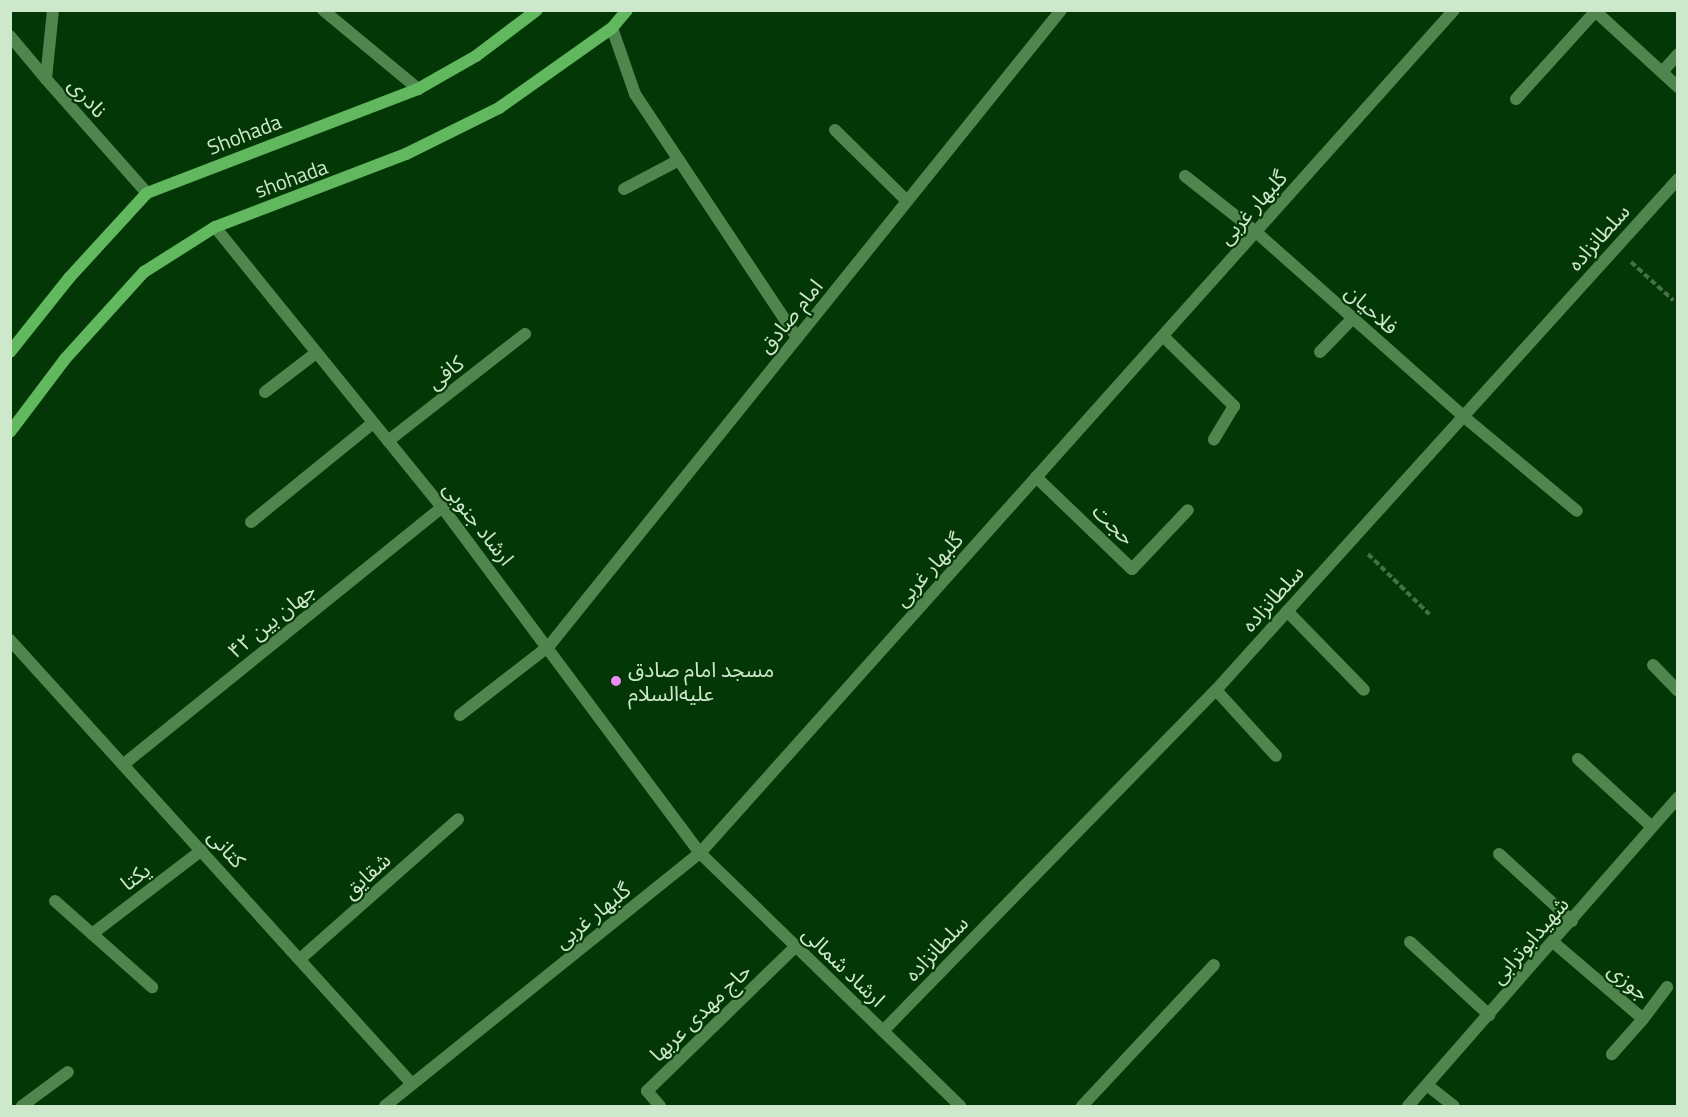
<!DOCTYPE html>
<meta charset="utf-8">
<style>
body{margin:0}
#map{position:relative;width:1688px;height:1117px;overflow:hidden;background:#033705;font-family:"Titillium Web","Noto Sans Arabic",sans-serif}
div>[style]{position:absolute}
.path>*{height:4px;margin-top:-2px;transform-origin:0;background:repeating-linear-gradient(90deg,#447045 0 6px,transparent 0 9px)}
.service>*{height:12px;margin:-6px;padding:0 6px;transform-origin:6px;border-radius:6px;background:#51854e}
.minor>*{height:12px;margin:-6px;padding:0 6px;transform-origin:6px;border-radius:6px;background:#51854e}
.tertiary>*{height:12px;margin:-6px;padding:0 6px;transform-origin:6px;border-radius:6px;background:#51854e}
.secondary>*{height:12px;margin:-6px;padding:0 6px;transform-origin:6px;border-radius:6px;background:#61b85e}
.dots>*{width:16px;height:16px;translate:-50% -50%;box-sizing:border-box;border:3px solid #033705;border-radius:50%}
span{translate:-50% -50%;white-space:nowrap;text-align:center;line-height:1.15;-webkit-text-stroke:4.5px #033705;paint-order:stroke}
.street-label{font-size:21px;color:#cee8cc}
.poi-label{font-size:21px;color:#cee8cc}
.left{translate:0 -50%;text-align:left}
.frame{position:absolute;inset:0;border:12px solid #cee8cc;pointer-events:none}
</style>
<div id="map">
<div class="path">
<i style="left:1631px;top:262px;width:57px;rotate:42.1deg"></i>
<i style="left:1368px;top:554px;width:86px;rotate:44.5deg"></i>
</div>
<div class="service">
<i style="left:10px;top:36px;width:56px;rotate:50.1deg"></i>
<i style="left:1516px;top:99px;width:118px;rotate:-47.8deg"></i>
<i style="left:835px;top:130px;width:100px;rotate:44.6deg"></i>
<i style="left:1185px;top:176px;width:90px;rotate:38.3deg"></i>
<i style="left:624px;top:189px;width:62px;rotate:-27.8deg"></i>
<i style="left:1163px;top:336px;width:100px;rotate:44.6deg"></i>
<i style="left:1234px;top:406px;width:39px;rotate:121deg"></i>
<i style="left:1320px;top:352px;width:47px;rotate:-45.9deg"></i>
<i style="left:265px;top:392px;width:64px;rotate:-37.4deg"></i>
<i style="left:1463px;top:416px;width:148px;rotate:39.8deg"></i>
<i style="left:388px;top:441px;width:174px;rotate:-38deg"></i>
<i style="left:1036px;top:477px;width:133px;rotate:43.8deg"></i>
<i style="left:1132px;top:569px;width:81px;rotate:-46.5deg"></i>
<i style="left:251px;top:522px;width:157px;rotate:-39.1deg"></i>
<i style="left:1287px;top:611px;width:110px;rotate:45.7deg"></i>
<i style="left:1653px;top:665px;width:36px;rotate:46deg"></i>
<i style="left:1216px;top:690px;width:89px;rotate:47.7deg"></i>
<i style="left:460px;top:715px;width:113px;rotate:-37.8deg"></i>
<i style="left:1578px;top:759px;width:100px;rotate:42.6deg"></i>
<i style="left:1499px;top:854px;width:99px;rotate:42.5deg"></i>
<i style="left:55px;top:901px;width:130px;rotate:41.6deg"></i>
<i style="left:92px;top:934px;width:138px;rotate:-37.4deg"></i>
<i style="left:1410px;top:942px;width:108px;rotate:42.7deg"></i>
<i style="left:1553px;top:942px;width:118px;rotate:40.5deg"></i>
<i style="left:1643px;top:1019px;width:47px;rotate:131.5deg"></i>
<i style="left:1643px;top:1019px;width:40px;rotate:-53deg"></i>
<i style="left:1427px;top:1085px;width:34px;rotate:38deg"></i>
<i style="left:22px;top:1106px;width:57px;rotate:-36.5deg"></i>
</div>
<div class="minor">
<i style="left:53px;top:10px;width:69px;rotate:95.8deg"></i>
<i style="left:46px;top:79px;width:152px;rotate:48.5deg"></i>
<i style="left:323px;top:10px;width:124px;rotate:39.7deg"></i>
<i style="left:1594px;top:10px;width:114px;rotate:42.5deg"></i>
<i style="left:612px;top:28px;width:70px;rotate:70.8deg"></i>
<i style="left:635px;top:94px;width:293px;rotate:56.4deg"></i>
<i style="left:1662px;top:72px;width:24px;rotate:-48deg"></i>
<i style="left:215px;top:227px;width:360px;rotate:51deg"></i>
<i style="left:442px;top:507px;width:432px;rotate:53.3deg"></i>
<i style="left:700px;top:853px;width:363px;rotate:44.2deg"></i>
<i style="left:1256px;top:232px;width:277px;rotate:41.6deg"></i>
<i style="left:10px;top:640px;width:599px;rotate:47.84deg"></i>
<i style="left:549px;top:646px;width:816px;rotate:-51.16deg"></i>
<i style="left:124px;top:764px;width:409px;rotate:-38.9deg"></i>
<i style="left:300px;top:959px;width:211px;rotate:-41.5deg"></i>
<i style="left:883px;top:1031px;width:477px;rotate:-45.7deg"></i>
<i style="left:1216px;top:690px;width:689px;rotate:-47.88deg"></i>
<i style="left:660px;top:1106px;width:20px;rotate:-131deg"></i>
<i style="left:647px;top:1091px;width:208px;rotate:-44.2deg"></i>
<i style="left:1082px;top:1106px;width:193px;rotate:-46.9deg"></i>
<i style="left:1408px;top:1106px;width:410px;rotate:-48.8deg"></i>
</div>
<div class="tertiary">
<i style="left:385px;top:1106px;width:404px;rotate:-38.8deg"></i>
<i style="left:700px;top:853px;width:1131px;rotate:-48.19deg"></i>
</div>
<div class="secondary">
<i style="left:10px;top:352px;width:95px;rotate:-51.4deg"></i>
<i style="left:69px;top:278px;width:115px;rotate:-47.5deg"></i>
<i style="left:147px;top:193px;width:290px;rotate:-21deg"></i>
<i style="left:418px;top:89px;width:67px;rotate:-29.6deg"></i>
<i style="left:476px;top:56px;width:76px;rotate:-37deg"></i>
<i style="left:10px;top:432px;width:91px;rotate:-53deg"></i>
<i style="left:65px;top:359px;width:118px;rotate:-47.8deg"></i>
<i style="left:144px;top:272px;width:84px;rotate:-32.4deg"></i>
<i style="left:215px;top:227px;width:204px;rotate:-20.9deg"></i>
<i style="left:406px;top:154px;width:104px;rotate:-26.3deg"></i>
<i style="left:499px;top:108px;width:138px;rotate:-35.3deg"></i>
<i style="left:612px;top:28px;width:23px;rotate:-50deg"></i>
</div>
<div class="dots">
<i style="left:616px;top:681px;background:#ed8cf9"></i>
</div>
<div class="street-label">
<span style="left:88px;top:97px;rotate:48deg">نادری</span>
<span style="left:244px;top:134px;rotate:-21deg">Shohada</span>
<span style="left:291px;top:178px;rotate:-20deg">shohada</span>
<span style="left:1252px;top:207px;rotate:-48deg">گلبهار غربی</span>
<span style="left:1598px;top:237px;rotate:-48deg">سلطانزاده</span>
<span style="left:1372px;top:309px;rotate:42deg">فلاحیان</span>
<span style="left:790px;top:316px;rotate:-51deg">امام صادق</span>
<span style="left:445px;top:372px;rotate:-38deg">کافی</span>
<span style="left:479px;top:523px;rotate:52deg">ارشاد جنوبی</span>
<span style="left:1114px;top:524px;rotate:44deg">حجت</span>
<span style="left:928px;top:569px;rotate:-48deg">گلبهار غربی</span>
<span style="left:1272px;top:598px;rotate:-48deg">سلطانزاده</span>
<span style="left:271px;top:620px;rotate:-39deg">جهان بین ۴۲</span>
<span style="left:227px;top:848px;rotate:48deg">کتانی</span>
<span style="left:366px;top:875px;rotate:-42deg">شقایق</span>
<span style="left:135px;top:876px;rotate:-37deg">یکتا</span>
<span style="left:592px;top:915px;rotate:-39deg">گلبهار غربی</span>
<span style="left:1529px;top:940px;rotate:-49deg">شهیدابوترابی</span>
<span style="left:936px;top:948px;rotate:-46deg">سلطانزاده</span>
<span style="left:844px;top:966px;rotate:44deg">ارشاد شمالی</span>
<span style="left:1629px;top:981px;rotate:40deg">جوزی</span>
<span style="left:700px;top:1012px;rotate:-44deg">حاج مهدی عربها</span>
</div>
<div class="poi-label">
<span class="left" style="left:628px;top:681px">مسجد امام صادق<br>علیه‌السلام</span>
</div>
<div class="frame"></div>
</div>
